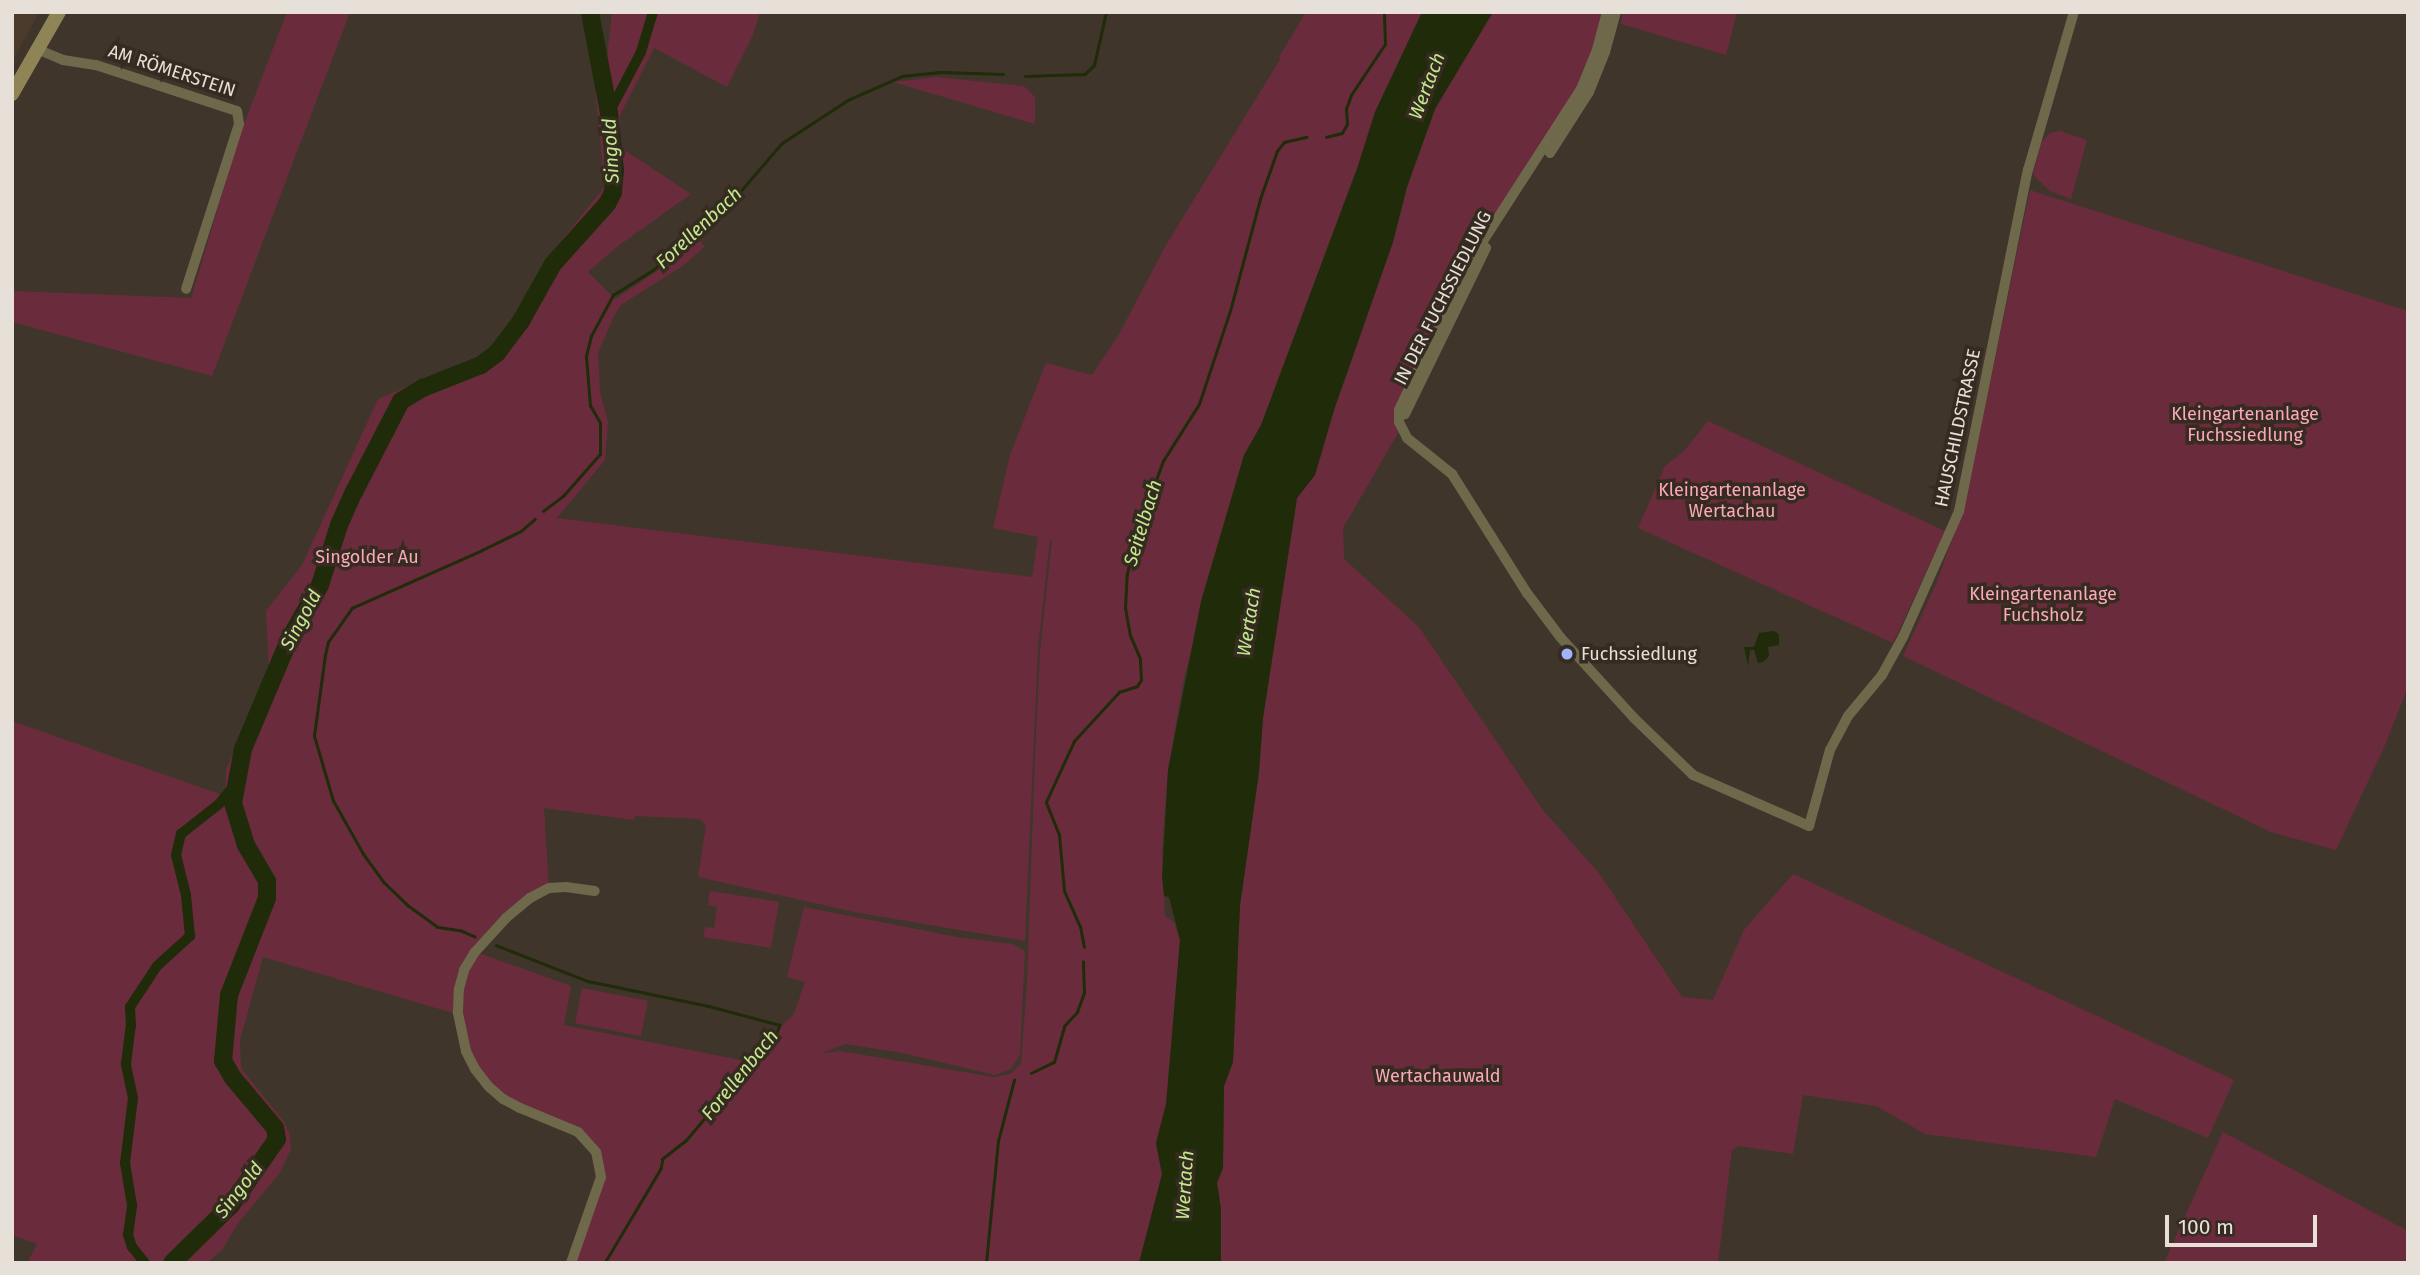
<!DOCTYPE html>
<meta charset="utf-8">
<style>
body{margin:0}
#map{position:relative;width:2420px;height:1275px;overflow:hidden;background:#3f352b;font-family:"Fira Sans",sans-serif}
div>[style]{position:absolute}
.built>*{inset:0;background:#4b3b2c}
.green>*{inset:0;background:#6a2c3d;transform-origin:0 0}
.water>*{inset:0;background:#1f2b09}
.stream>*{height:2.5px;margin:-1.25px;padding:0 1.25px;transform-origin:1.25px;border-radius:1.25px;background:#1f2b09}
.canal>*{height:10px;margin:-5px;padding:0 5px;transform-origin:5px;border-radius:5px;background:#1f2b09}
.river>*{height:18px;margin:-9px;padding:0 9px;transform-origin:9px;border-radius:9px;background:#1f2b09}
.street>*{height:10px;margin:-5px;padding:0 5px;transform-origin:5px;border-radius:5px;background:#6f694c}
.secondary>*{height:14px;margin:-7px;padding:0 7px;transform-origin:7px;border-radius:7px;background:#8f8456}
.dots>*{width:19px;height:19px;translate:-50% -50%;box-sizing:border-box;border:4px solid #352b21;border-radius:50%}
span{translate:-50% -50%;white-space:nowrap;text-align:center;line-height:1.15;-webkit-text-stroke:7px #352b21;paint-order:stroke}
.street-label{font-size:18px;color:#e6e0d9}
.park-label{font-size:18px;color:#fca8bb}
.poi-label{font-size:18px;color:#e6e0d9}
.left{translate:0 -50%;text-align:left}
.water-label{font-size:19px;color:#c3e98d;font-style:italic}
.frame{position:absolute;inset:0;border:14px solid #e6e0d9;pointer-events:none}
.scale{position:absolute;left:2165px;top:1215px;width:152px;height:32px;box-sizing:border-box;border:4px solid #e6e0d9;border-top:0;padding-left:9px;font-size:21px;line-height:24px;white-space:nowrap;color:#e6e0d9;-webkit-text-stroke:5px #352b21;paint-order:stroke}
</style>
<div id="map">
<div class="built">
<i style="clip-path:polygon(12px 12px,39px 12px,12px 62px)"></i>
</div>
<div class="green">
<i style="clip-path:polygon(287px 12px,350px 12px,212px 376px,12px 322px,12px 291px,191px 298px,239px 137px)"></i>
<i style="clip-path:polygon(evenodd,612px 12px,760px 12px,753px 35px,727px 87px,654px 48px,620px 115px,620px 147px,691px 194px,618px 246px,588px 272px,615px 299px,656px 272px,696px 239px,705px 246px,684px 265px,621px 305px,614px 316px,598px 353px,600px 392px,608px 422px,605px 460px,557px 518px,1032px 577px,1038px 537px,993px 528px,1010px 455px,1046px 363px,1092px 375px,1118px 336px,1166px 245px,1281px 58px,1279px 57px,1306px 12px,1423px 12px,1375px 112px,1358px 166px,1261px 425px,1244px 455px,1184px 678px,1168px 770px,1162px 849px,1165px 916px,1174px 922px,1180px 940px,1175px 1017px,1166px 1104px,1156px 1143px,1162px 1174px,1139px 1263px,574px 1263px,601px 1192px,590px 1139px,504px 1097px,477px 1068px,453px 1013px,263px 957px,240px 1040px,241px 1068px,284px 1122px,290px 1135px,291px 1149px,279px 1174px,239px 1222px,222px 1250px,207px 1263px,27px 1263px,37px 1244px,12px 1235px,12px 721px,225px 796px,226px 770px,269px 671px,266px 611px,302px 565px,378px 399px,484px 354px,513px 324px,554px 250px,605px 186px,592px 60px,607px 57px,612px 12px,1050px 540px,1052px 540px,1040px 652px,1035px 755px,1027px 982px,1021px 1064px,1010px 1074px,994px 1077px,840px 1051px,820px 1054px,845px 1044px,898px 1052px,995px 1075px,1011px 1069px,1020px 1054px,1025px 951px,1012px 944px,957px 937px,804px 907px,787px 977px,805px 982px,794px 1014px,745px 1061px,564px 1025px,571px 986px,476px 952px,530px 898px,549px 888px,544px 808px,634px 820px,635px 816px,700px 819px,706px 826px,698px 877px,859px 913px,1025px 941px,1038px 648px,1050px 540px)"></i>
<i style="clip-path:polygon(1493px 12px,1606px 12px,1580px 89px,1495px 216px,1398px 422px,1398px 433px,1343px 528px,1344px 559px,1419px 627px,1542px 809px,1599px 873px,1682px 997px,1713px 1000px,1744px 930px,1793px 874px,2234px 1080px,2208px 1138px,2115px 1099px,2096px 1157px,1925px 1134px,1876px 1106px,1803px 1095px,1793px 1154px,1739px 1146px,1732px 1150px,1718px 1263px,1221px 1263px,1221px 1209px,1217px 1183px,1223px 1167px,1224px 1086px,1233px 1062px,1240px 906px,1259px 772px,1263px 718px,1297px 498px,1315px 475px,1334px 410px,1393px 242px,1407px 187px,1435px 109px)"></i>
<i style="clip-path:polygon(1623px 12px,1737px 12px,1726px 55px,1621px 24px)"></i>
<i style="clip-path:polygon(937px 77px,1024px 86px,1035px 97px,1035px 124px,893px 82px)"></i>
<i style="clip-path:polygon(2060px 131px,2087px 140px,2071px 199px,2050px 191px,2033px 175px,2041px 142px,2050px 133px)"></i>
<i style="clip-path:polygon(2030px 190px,2408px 311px,2408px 687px,2385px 745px,2336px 850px,2271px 832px,1903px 656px,1936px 584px,1965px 504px)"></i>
<i style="clip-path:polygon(1708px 421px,1945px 531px,1893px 643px,1638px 528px,1665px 466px,1684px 451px)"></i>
<i style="clip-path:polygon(710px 891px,779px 902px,771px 948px,703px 937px,705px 927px,714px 928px,717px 907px,708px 905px)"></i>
<i style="left:582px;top:988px;width:67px;height:36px;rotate:11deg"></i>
<i style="clip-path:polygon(2223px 1132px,2408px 1231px,2408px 1263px,2164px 1263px)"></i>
</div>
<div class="water">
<i style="clip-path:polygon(1422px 12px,1493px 12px,1435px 109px,1407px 187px,1393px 242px,1334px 410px,1315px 475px,1297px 498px,1263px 718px,1259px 772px,1240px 905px,1233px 1062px,1224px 1086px,1223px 1168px,1217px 1183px,1221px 1209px,1221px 1263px,1139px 1263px,1162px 1174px,1156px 1143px,1166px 1104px,1180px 940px,1169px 897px,1164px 896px,1162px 877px,1168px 770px,1201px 601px,1244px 455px,1261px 425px,1358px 166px,1375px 112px)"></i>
<i style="clip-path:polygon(1774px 631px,1779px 634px,1779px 645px,1768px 647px,1769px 656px,1763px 662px,1758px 663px,1754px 650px,1750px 650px,1748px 666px,1744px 647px,1754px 647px,1759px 633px)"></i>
</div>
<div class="stream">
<i style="left:1025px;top:76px;width:60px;rotate:-1.9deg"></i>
<i style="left:1085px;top:74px;width:13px;rotate:-45deg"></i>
<i style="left:1094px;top:65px;width:54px;rotate:-77.2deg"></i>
<i style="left:1326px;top:137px;width:16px;rotate:-14deg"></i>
<i style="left:1342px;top:133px;width:10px;rotate:-61deg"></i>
<i style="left:1347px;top:124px;width:15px;rotate:-94deg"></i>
<i style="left:1346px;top:109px;width:15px;rotate:-70deg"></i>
<i style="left:1351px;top:95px;width:61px;rotate:-56.3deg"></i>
<i style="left:1385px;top:44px;width:32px;rotate:-92deg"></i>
<i style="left:543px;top:511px;width:25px;rotate:-37deg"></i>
<i style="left:563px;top:496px;width:56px;rotate:-48.6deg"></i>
<i style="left:600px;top:454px;width:31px;rotate:-90deg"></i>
<i style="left:600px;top:423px;width:20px;rotate:-120deg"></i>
<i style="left:590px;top:406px;width:50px;rotate:-94.6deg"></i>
<i style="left:586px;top:356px;width:21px;rotate:-76deg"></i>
<i style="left:591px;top:336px;width:47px;rotate:-61.8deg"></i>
<i style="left:613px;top:295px;width:47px;rotate:-32deg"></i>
<i style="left:653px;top:270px;width:96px;rotate:-40.3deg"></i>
<i style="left:726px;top:208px;width:86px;rotate:-49.3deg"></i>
<i style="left:782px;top:143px;width:79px;rotate:-33.1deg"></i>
<i style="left:848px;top:100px;width:59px;rotate:-24deg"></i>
<i style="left:902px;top:76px;width:38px;rotate:-6deg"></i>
<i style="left:940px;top:72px;width:63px;rotate:1.8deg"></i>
<i style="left:475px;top:937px;width:15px;rotate:-157deg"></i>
<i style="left:461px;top:931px;width:24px;rotate:-171deg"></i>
<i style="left:437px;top:927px;width:37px;rotate:-144deg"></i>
<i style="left:407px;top:905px;width:32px;rotate:-136deg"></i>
<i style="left:384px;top:883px;width:36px;rotate:-126deg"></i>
<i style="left:363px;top:854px;width:61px;rotate:-119.5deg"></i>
<i style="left:333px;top:801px;width:68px;rotate:-106.3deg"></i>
<i style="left:314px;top:736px;width:82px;rotate:-82.3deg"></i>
<i style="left:325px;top:655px;width:13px;rotate:-77deg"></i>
<i style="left:328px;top:642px;width:42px;rotate:-54.8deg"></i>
<i style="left:352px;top:608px;width:142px;rotate:-24deg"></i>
<i style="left:482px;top:550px;width:43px;rotate:-26deg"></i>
<i style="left:521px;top:531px;width:18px;rotate:-41deg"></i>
<i style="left:496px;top:945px;width:99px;rotate:21.4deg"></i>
<i style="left:588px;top:981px;width:124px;rotate:11.7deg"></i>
<i style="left:709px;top:1006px;width:73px;rotate:15deg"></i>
<i style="left:780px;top:1025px;width:9px;rotate:111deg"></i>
<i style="left:777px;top:1033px;width:140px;rotate:130.1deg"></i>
<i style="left:687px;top:1140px;width:31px;rotate:142deg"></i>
<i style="left:663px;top:1159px;width:10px;rotate:101deg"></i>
<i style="left:661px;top:1169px;width:109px;rotate:120.8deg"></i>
<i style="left:1084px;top:947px;width:20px;rotate:-101deg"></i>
<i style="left:1080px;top:927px;width:39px;rotate:-114deg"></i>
<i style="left:1064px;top:891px;width:56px;rotate:-95.1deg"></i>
<i style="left:1059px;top:835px;width:35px;rotate:-112deg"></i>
<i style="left:1046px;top:802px;width:67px;rotate:-65.3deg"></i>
<i style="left:1074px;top:741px;width:67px;rotate:-47.4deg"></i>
<i style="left:1119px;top:692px;width:19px;rotate:-18deg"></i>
<i style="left:1137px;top:686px;width:7px;rotate:-56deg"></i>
<i style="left:1141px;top:680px;width:21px;rotate:-93deg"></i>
<i style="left:1140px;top:659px;width:25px;rotate:-113deg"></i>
<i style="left:1130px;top:636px;width:28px;rotate:-100deg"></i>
<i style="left:1125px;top:608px;width:34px;rotate:-87deg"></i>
<i style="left:1127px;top:574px;width:44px;rotate:-76.9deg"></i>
<i style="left:1137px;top:531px;width:75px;rotate:-69.6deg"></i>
<i style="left:1163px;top:461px;width:67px;rotate:-57.7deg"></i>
<i style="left:1199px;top:404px;width:98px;rotate:-71.6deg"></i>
<i style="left:1230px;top:311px;width:116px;rotate:-75deg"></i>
<i style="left:1260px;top:199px;width:51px;rotate:-70.5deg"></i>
<i style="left:1277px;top:151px;width:11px;rotate:-52deg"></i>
<i style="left:1284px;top:142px;width:23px;rotate:-13deg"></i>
<i style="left:1031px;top:1073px;width:25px;rotate:-26deg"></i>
<i style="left:1054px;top:1062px;width:37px;rotate:-74deg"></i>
<i style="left:1064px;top:1026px;width:19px;rotate:-47deg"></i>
<i style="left:1077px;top:1012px;width:20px;rotate:-70deg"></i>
<i style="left:1084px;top:993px;width:31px;rotate:-92deg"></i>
<i style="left:986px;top:1263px;width:123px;rotate:-84.4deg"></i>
<i style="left:998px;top:1141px;width:63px;rotate:-75.3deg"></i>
</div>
<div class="canal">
<i style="left:609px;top:113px;width:69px;rotate:-62.3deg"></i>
<i style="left:641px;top:52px;width:42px;rotate:-73.3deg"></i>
<i style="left:145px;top:1263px;width:21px;rotate:-129deg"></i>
<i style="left:132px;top:1247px;width:13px;rotate:-108deg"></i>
<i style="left:128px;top:1235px;width:30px;rotate:-82deg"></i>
<i style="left:132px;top:1205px;width:43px;rotate:-99.5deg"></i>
<i style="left:125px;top:1163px;width:65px;rotate:-83deg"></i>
<i style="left:133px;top:1098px;width:35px;rotate:-102deg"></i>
<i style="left:126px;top:1064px;width:38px;rotate:-83deg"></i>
<i style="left:131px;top:1026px;width:19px;rotate:-93deg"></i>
<i style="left:130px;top:1007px;width:49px;rotate:-56.6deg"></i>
<i style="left:157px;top:966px;width:45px;rotate:-42.3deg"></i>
<i style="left:190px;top:936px;width:41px;rotate:-95.6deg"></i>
<i style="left:186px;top:895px;width:41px;rotate:-104deg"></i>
<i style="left:176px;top:855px;width:22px;rotate:-77deg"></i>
<i style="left:181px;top:834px;width:48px;rotate:-38.3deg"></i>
<i style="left:219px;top:804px;width:26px;rotate:-51deg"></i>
</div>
<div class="river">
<i style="left:172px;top:1263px;width:83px;rotate:-44.5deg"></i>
<i style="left:231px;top:1205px;width:80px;rotate:-55.1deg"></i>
<i style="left:277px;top:1139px;width:11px;rotate:-100deg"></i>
<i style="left:275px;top:1128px;width:65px;rotate:-130deg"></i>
<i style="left:233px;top:1078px;width:20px;rotate:-120deg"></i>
<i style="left:223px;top:1061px;width:66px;rotate:-84.8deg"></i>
<i style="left:229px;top:995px;width:104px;rotate:-68.6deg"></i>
<i style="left:267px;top:898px;width:17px;rotate:-90deg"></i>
<i style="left:267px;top:881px;width:42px;rotate:-120.3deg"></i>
<i style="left:246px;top:845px;width:44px;rotate:-107.2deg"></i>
<i style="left:233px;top:803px;width:55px;rotate:-79.5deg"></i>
<i style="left:243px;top:749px;width:118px;rotate:-67.1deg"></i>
<i style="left:289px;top:640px;width:63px;rotate:-60.6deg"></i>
<i style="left:320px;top:585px;width:63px;rotate:-72.4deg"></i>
<i style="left:339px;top:525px;width:36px;rotate:-66deg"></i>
<i style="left:354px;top:492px;width:102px;rotate:-62.7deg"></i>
<i style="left:401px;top:401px;width:26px;rotate:-31deg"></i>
<i style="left:423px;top:388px;width:62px;rotate:-21.6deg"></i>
<i style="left:481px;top:365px;width:20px;rotate:-37deg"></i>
<i style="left:497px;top:353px;width:40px;rotate:-53deg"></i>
<i style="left:521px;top:321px;width:65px;rotate:-60.7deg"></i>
<i style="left:553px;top:264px;width:81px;rotate:-48deg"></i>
<i style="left:607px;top:204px;width:13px;rotate:-63deg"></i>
<i style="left:613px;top:192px;width:22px;rotate:-85deg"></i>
<i style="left:615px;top:170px;width:57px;rotate:-96deg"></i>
<i style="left:609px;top:113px;width:103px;rotate:-100.7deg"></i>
</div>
<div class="street">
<i style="left:1607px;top:12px;width:39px;rotate:105deg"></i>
<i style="left:1597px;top:50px;width:42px;rotate:112.3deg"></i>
<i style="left:1581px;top:89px;width:207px;rotate:122.8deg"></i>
<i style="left:1469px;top:263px;width:163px;rotate:115.5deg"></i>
<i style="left:1399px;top:410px;width:12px;rotate:90deg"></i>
<i style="left:1399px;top:422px;width:18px;rotate:63deg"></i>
<i style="left:1407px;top:438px;width:58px;rotate:38.7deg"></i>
<i style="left:1452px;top:474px;width:141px;rotate:57.8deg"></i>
<i style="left:1527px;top:593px;width:56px;rotate:52.9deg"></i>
<i style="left:1561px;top:638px;width:108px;rotate:47.6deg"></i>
<i style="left:1634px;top:718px;width:82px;rotate:44deg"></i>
<i style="left:1693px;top:775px;width:127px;rotate:23.7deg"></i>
<i style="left:1809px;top:826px;width:79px;rotate:-74.6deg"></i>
<i style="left:1830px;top:750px;width:38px;rotate:-62deg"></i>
<i style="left:1848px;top:716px;width:53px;rotate:-50.3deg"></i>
<i style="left:1882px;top:675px;width:43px;rotate:-61.1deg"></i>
<i style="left:1903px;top:637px;width:138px;rotate:-66deg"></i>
<i style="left:1959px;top:511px;width:348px;rotate:-78.6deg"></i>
<i style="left:2028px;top:170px;width:165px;rotate:-73.8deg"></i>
<i style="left:37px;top:49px;width:28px;rotate:23deg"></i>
<i style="left:63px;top:60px;width:33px;rotate:9deg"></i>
<i style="left:96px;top:65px;width:148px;rotate:18.1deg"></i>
<i style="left:237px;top:111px;width:13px;rotate:81deg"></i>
<i style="left:239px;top:124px;width:173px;rotate:107.8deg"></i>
<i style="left:1550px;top:153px;width:72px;rotate:-57.4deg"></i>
<i style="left:1589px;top:92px;width:43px;rotate:-68.2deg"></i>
<i style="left:1605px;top:52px;width:41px;rotate:-74.6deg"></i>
<i style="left:1401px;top:415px;width:4px;rotate:-14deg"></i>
<i style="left:1405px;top:414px;width:185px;rotate:-64deg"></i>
<i style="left:571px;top:1263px;width:91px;rotate:-70.8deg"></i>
<i style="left:601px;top:1177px;width:25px;rotate:-101deg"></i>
<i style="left:596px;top:1152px;width:27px;rotate:-132deg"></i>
<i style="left:578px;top:1132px;width:63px;rotate:-157.5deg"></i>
<i style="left:520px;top:1108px;width:19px;rotate:-152deg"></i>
<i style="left:503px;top:1099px;width:18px;rotate:-139deg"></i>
<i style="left:489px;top:1087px;width:23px;rotate:-128deg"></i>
<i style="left:475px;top:1069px;width:20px;rotate:-117deg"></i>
<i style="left:466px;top:1051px;width:40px;rotate:-102deg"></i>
<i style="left:458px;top:1012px;width:23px;rotate:-88deg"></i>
<i style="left:459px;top:989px;width:20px;rotate:-75deg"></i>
<i style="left:464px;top:970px;width:21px;rotate:-59deg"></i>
<i style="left:475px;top:952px;width:46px;rotate:-47.6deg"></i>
<i style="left:506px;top:918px;width:31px;rotate:-40deg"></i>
<i style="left:530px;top:898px;width:21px;rotate:-28deg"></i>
<i style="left:549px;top:888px;width:17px;rotate:-3deg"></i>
<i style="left:566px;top:887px;width:29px;rotate:8deg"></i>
</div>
<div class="secondary">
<i style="left:12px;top:94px;width:95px;rotate:-60.2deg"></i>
</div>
<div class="dots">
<i style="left:1567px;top:654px;background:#a2b2fd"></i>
</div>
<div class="street-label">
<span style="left:172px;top:71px;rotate:18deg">AM RÖMERSTEIN</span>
<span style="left:1443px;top:298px;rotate:-63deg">IN DER FUCHSSIEDLUNG</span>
<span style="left:1958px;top:428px;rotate:-78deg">HAUSCHILDSTRASSE</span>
</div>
<div class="park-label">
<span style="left:2245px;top:425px">Kleingartenanlage<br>Fuchssiedlung</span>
<span style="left:1732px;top:501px">Kleingartenanlage<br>Wertachau</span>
<span style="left:367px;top:557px">Singolder Au</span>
<span style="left:2043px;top:605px">Kleingartenanlage<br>Fuchsholz</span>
<span style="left:1438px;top:1076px">Wertachauwald</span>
</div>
<div class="poi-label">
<span class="left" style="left:1581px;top:654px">Fuchssiedlung</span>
</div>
<div class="water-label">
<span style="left:1427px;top:86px;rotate:-69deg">Wertach</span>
<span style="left:611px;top:151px;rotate:-93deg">Singold</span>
<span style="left:699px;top:228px;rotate:-43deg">Forellenbach</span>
<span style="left:1143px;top:523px;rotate:-73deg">Seitelbach</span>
<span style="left:301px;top:620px;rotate:-62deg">Singold</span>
<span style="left:1249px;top:622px;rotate:-81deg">Wertach</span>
<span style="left:740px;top:1075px;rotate:-51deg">Forellenbach</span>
<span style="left:1185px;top:1185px;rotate:-86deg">Wertach</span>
<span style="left:239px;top:1190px;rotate:-52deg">Singold</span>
</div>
<div class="frame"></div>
<div class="scale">100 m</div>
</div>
